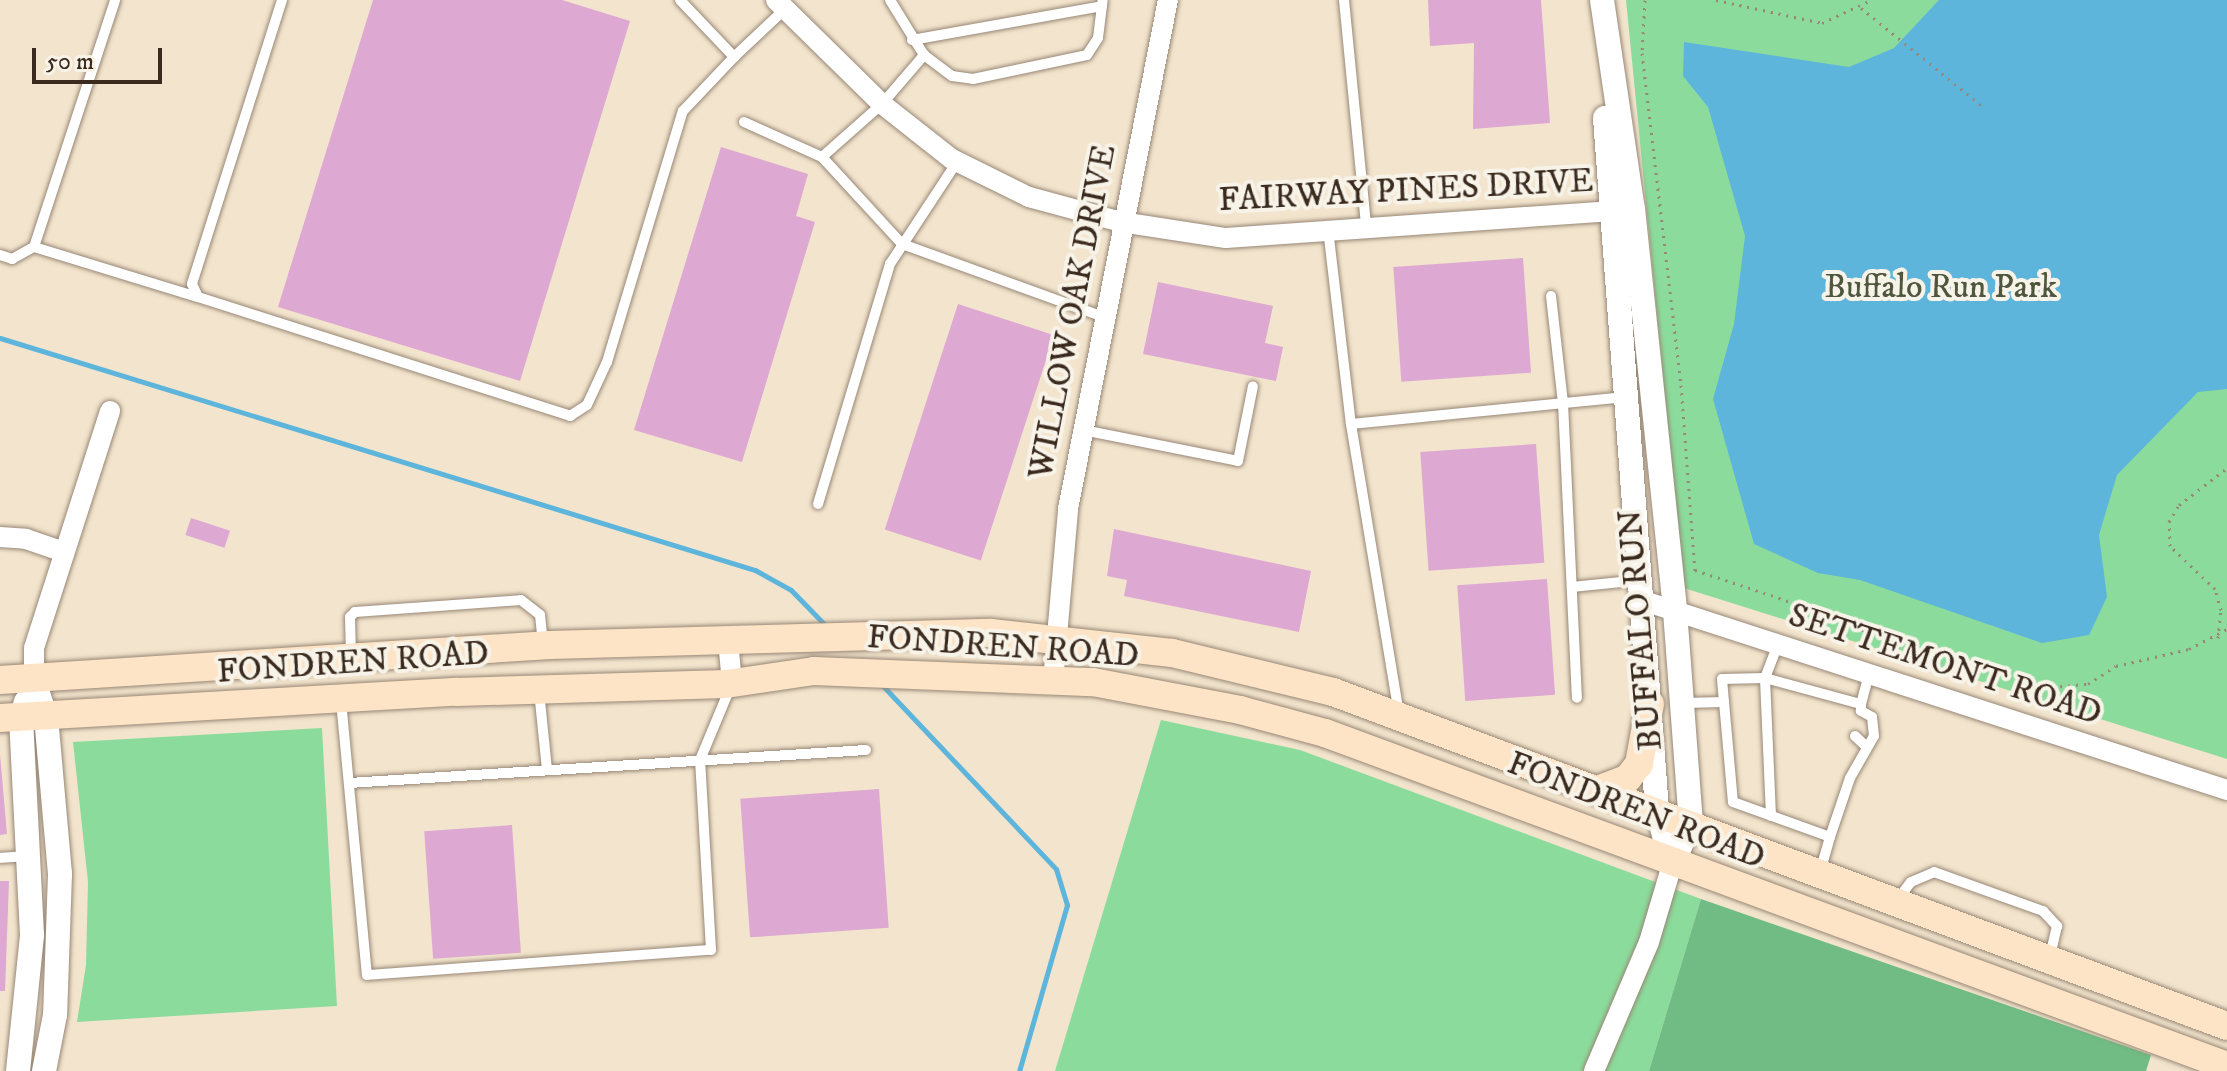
<!DOCTYPE html>
<style>
body{margin:0}
#map{position:relative;width:2227px;height:1071px;overflow:hidden;background:#f3e4cd;font-family:"IM FELL DW Pica",serif}
div>[style]{position:absolute}
.green>*{inset:0;background:#8bdc9c}
.forest>*{inset:0;background:#70bc84}
.water>*{inset:0;background:#5eb5db}
.stream>*{height:5px;margin:-2.5px;padding:0 2.5px;transform-origin:2.5px;border-radius:2.5px;background:#5eb5db}
.building>*{inset:0;background:#dda8d2;transform-origin:0 0}
.path>*{height:3px;margin-top:-1.5px;transform-origin:0;background:repeating-linear-gradient(90deg,#978776 0 2px,transparent 0 8px)}
.roads{filter:drop-shadow(0 0 2px #978776) drop-shadow(0 0 2px #978776)}
.service>*{height:10px;margin:-5px;padding:0 5px;transform-origin:5px;border-radius:5px;background:#fff}
.minor>*{height:20px;margin:-10px;padding:0 10px;transform-origin:10px;border-radius:10px;background:#fff}
.tertiary>*{height:24px;margin:-12px;padding:0 12px;transform-origin:12px;border-radius:12px;background:#fff}
.secondary>*{height:28px;margin:-14px;padding:0 14px;transform-origin:14px;border-radius:14px;background:#fee4c6}
span{translate:-50% -50%;white-space:nowrap;text-align:center;line-height:1.15;-webkit-text-stroke:8px #f7f3e8;paint-order:stroke}
.street-label{font-size:34px;color:#3b2a1e}
.park-label{font-size:34px;color:#4f563e}
.scale{position:absolute;left:32px;top:48px;width:130px;height:36px;box-sizing:border-box;border:4px solid #3b2a1e;border-top:0;padding-left:10px;font-size:24px;line-height:28px;white-space:nowrap;color:#3b2a1e;-webkit-text-stroke:6px #f7f3e8;paint-order:stroke}
</style>
<div id="map">
<div class="green">
<i style="clip-path:polygon(1626px 0,2227px 0,2227px 759px,1684px 588px)"></i>
<i style="clip-path:polygon(1161px 720px,1300px 750px,1701px 899px,1649px 1071px,1055px 1071px)"></i>
<i style="clip-path:polygon(322px 728px,337px 1006px,77px 1022px,86px 965px,88px 882px,73px 742px)"></i>
</div>
<div class="forest">
<i style="clip-path:polygon(1701px 899px,2151px 1055px,2146px 1071px,1649px 1071px)"></i>
</div>
<div class="water">
<i style="clip-path:polygon(1939px 0,2227px 0,2227px 389px,2198px 392px,2117px 475px,2099px 535px,2107px 597px,2089px 635px,2042px 643px,1860px 580px,1818px 573px,1754px 544px,1713px 399px,1734px 324px,1745px 236px,1708px 107px,1683px 76px,1684px 42px,1849px 67px,1894px 48px)"></i>
</div>
<div class="stream">
<i style="left:0;top:338px;width:790px;rotate:17.08deg"></i>
<i style="left:755px;top:570px;width:41px;rotate:29.1deg"></i>
<i style="left:791px;top:590px;width:50px;rotate:45.8deg"></i>
<i style="left:883px;top:686px;width:252px;rotate:46.6deg"></i>
<i style="left:1056px;top:869px;width:38px;rotate:73deg"></i>
<i style="left:1067px;top:905px;width:173px;rotate:106.1deg"></i>
</div>
<div class="building">
<i style="clip-path:polygon(373px 0,562px 0,630px 21px,520px 381px,278px 307px)"></i>
<i style="clip-path:polygon(1428px 0,1541px 0,1550px 123px,1473px 129px,1474px 43px,1430px 46px)"></i>
<i style="clip-path:polygon(721px 147px,808px 174px,796px 216px,815px 222px,742px 462px,634px 430px)"></i>
<i style="left:1523px;top:258px;width:115px;height:130px;rotate:86deg"></i>
<i style="clip-path:polygon(1158px 282px,1273px 306px,1265px 343px,1283px 347px,1276px 381px,1143px 354px)"></i>
<i style="left:958px;top:304px;width:101px;height:237px;rotate:18deg"></i>
<i style="left:1536px;top:444px;width:119px;height:116px;rotate:86deg"></i>
<i style="left:191px;top:518px;width:41px;height:18px;rotate:18deg"></i>
<i style="clip-path:polygon(1114px 529px,1311px 571px,1299px 632px,1124px 596px,1127px 580px,1107px 576px)"></i>
<i style="left:1547px;top:579px;width:116px;height:90px;rotate:86deg"></i>
<i style="clip-path:polygon(0 754px,7px 834px,0 835px)"></i>
<i style="left:879px;top:789px;width:139px;height:139px;rotate:86deg"></i>
<i style="left:512px;top:825px;width:128px;height:88px;rotate:86deg"></i>
<i style="clip-path:polygon(0 881px,9px 881px,5px 991px,0 991px)"></i>
</div>
<div class="path">
<i style="left:1645px;top:0;width:53px;rotate:93.2deg"></i>
<i style="left:1642px;top:53px;width:334px;rotate:83.3deg"></i>
<i style="left:1681px;top:385px;width:186px;rotate:85.7deg"></i>
<i style="left:1695px;top:570px;width:145px;rotate:18.4deg"></i>
<i style="left:1833px;top:616px;width:83px;rotate:25deg"></i>
<i style="left:1908px;top:651px;width:148px;rotate:14deg"></i>
<i style="left:2052px;top:687px;width:36px;rotate:-5deg"></i>
<i style="left:2088px;top:684px;width:33px;rotate:-33deg"></i>
<i style="left:2116px;top:666px;width:75px;rotate:-13.1deg"></i>
<i style="left:2189px;top:649px;width:43px;rotate:-27.8deg"></i>
<i style="left:1716px;top:0;width:108px;rotate:12.2deg"></i>
<i style="left:1822px;top:23px;width:54px;rotate:-25.1deg"></i>
<i style="left:1861px;top:8px;width:156px;rotate:39deg"></i>
<i style="left:2218px;top:638px;width:28px;rotate:-84deg"></i>
<i style="left:2221px;top:610px;width:22px;rotate:-106deg"></i>
<i style="left:2215px;top:589px;width:62px;rotate:-136.3deg"></i>
<i style="left:2170px;top:546px;width:24px;rotate:-92deg"></i>
<i style="left:2169px;top:522px;width:20px;rotate:-60deg"></i>
<i style="left:2179px;top:505px;width:61px;rotate:-37.6deg"></i>
</div>
<div class="roads">
<div class="service">
<i style="left:282px;top:0;width:298px;rotate:107.6deg"></i>
<i style="left:192px;top:284px;width:14px;rotate:65deg"></i>
<i style="left:198px;top:297px;width:391px;rotate:17.7deg"></i>
<i style="left:570px;top:416px;width:20px;rotate:-33deg"></i>
<i style="left:587px;top:405px;width:47px;rotate:-65.1deg"></i>
<i style="left:607px;top:362px;width:262px;rotate:-73.2deg"></i>
<i style="left:683px;top:111px;width:74px;rotate:-46.6deg"></i>
<i style="left:680px;top:0;width:79px;rotate:46.5deg"></i>
<i style="left:734px;top:57px;width:70px;rotate:-43.3deg"></i>
<i style="left:890px;top:0;width:65px;rotate:58.3deg"></i>
<i style="left:924px;top:55px;width:35px;rotate:37deg"></i>
<i style="left:952px;top:76px;width:21px;rotate:8deg"></i>
<i style="left:973px;top:79px;width:116px;rotate:-11.9deg"></i>
<i style="left:1087px;top:55px;width:20px;rotate:-57deg"></i>
<i style="left:1098px;top:38px;width:38px;rotate:-83deg"></i>
<i style="left:1344px;top:0;width:226px;rotate:84.4deg"></i>
<i style="left:912px;top:40px;width:193px;rotate:-10.1deg"></i>
<i style="left:744px;top:122px;width:85px;rotate:24.2deg"></i>
<i style="left:822px;top:157px;width:118px;rotate:47.4deg"></i>
<i style="left:902px;top:244px;width:215px;rotate:19.9deg"></i>
<i style="left:822px;top:157px;width:80px;rotate:-41.5deg"></i>
<i style="left:882px;top:104px;width:65px;rotate:-49.4deg"></i>
<i style="left:1328px;top:229px;width:196px;rotate:83.3deg"></i>
<i style="left:1351px;top:424px;width:276px;rotate:-5.6deg"></i>
<i style="left:34px;top:247px;width:260px;rotate:-71.8deg"></i>
<i style="left:0;top:255px;width:13px;rotate:18deg"></i>
<i style="left:12px;top:259px;width:25px;rotate:-29deg"></i>
<i style="left:34px;top:247px;width:171px;rotate:17deg"></i>
<i style="left:1551px;top:296px;width:108px;rotate:83.6deg"></i>
<i style="left:1563px;top:403px;width:295px;rotate:87.3deg"></i>
<i style="left:1351px;top:424px;width:294px;rotate:80.6deg"></i>
<i style="left:1083px;top:430px;width:158px;rotate:11.3deg"></i>
<i style="left:1238px;top:461px;width:76px;rotate:-78.7deg"></i>
<i style="left:818px;top:504px;width:251px;rotate:-73.3deg"></i>
<i style="left:890px;top:264px;width:122px;rotate:-56.7deg"></i>
<i style="left:1572px;top:587px;width:69px;rotate:-5.8deg"></i>
<i style="left:351px;top:657px;width:40px;rotate:-91.4deg"></i>
<i style="left:350px;top:617px;width:7px;rotate:-45deg"></i>
<i style="left:355px;top:612px;width:166px;rotate:-4.1deg"></i>
<i style="left:521px;top:600px;width:24px;rotate:38deg"></i>
<i style="left:540px;top:615px;width:29px;rotate:84deg"></i>
<i style="left:539px;top:691px;width:79px;rotate:84.2deg"></i>
<i style="left:341px;top:701px;width:275px;rotate:84.6deg"></i>
<i style="left:367px;top:975px;width:345px;rotate:-4.2deg"></i>
<i style="left:711px;top:950px;width:190px;rotate:-93.3deg"></i>
<i style="left:700px;top:760px;width:78px;rotate:-67.4deg"></i>
<i style="left:1724px;top:702px;width:23px;rotate:-95deg"></i>
<i style="left:1722px;top:679px;width:43px;rotate:-1.3deg"></i>
<i style="left:1765px;top:678px;width:36px;rotate:-69deg"></i>
<i style="left:1684px;top:703px;width:40px;rotate:-1.4deg"></i>
<i style="left:1724px;top:702px;width:100px;rotate:84.9deg"></i>
<i style="left:1733px;top:802px;width:103px;rotate:19.8deg"></i>
<i style="left:1830px;top:837px;width:35px;rotate:106deg"></i>
<i style="left:1855px;top:736px;width:16px;rotate:43deg"></i>
<i style="left:349px;top:783px;width:518px;rotate:-3.65deg"></i>
<i style="left:1771px;top:816px;width:138px;rotate:-92.5deg"></i>
<i style="left:1765px;top:678px;width:99px;rotate:15.2deg"></i>
<i style="left:1861px;top:704px;width:31px;rotate:-75deg"></i>
<i style="left:1830px;top:837px;width:62px;rotate:-71.3deg"></i>
<i style="left:1850px;top:778px;width:48px;rotate:-60.3deg"></i>
<i style="left:1874px;top:736px;width:19px;rotate:-96deg"></i>
<i style="left:1872px;top:717px;width:13px;rotate:-151deg"></i>
<i style="left:1861px;top:711px;width:7px;rotate:-90deg"></i>
<i style="left:0;top:858px;width:30px;rotate:-4deg"></i>
<i style="left:1898px;top:899px;width:21px;rotate:-53deg"></i>
<i style="left:1911px;top:882px;width:25px;rotate:-23deg"></i>
<i style="left:1934px;top:872px;width:116px;rotate:19.7deg"></i>
<i style="left:2043px;top:911px;width:21px;rotate:47deg"></i>
<i style="left:2057px;top:926px;width:32px;rotate:103deg"></i>
</div>
<div class="minor">
<i style="left:776px;top:0;width:148px;rotate:44.5deg"></i>
<i style="left:882px;top:104px;width:89px;rotate:38.2deg"></i>
<i style="left:952px;top:159px;width:86px;rotate:26.3deg"></i>
<i style="left:1029px;top:197px;width:95px;rotate:15.2deg"></i>
<i style="left:1121px;top:222px;width:106px;rotate:8.7deg"></i>
<i style="left:1226px;top:238px;width:399px;rotate:-4deg"></i>
<i style="left:0;top:537px;width:26px;rotate:4deg"></i>
<i style="left:26px;top:539px;width:40px;rotate:18.9deg"></i>
<i style="left:1644px;top:601px;width:613px;rotate:17.96deg"></i>
<i style="left:728px;top:640px;width:43px;rotate:84.7deg"></i>
<i style="left:34px;top:681px;width:33px;rotate:-90deg"></i>
<i style="left:34px;top:648px;width:249px;rotate:-72.2deg"></i>
<i style="left:1053px;top:682px;width:174px;rotate:-85deg"></i>
<i style="left:1068px;top:509px;width:519px;rotate:-78.89deg"></i>
<i style="left:1594px;top:1071px;width:140px;rotate:-66.9deg"></i>
<i style="left:1649px;top:942px;width:80px;rotate:-73.4deg"></i>
</div>
<div class="tertiary">
<i style="left:1602px;top:0;width:211px;rotate:81.6deg"></i>
<i style="left:1633px;top:209px;width:404px;rotate:84deg"></i>
<i style="left:1675px;top:611px;width:212px;rotate:85.7deg"></i>
<i style="left:1691px;top:822px;width:47px;rotate:113.8deg"></i>
<i style="left:1605px;top:118px;width:693px;rotate:85.7deg"></i>
<i style="left:1657px;top:809px;width:58px;rotate:75deg"></i>
<i style="left:34px;top:681px;width:38px;rotate:72deg"></i>
<i style="left:46px;top:717px;width:158px;rotate:84.9deg"></i>
<i style="left:60px;top:874px;width:141px;rotate:92deg"></i>
<i style="left:55px;top:1015px;width:57px;rotate:101.1deg"></i>
<i style="left:18px;top:1071px;width:137px;rotate:-84.1deg"></i>
<i style="left:32px;top:935px;width:217px;rotate:-92.9deg"></i>
<i style="left:21px;top:718px;width:17px;rotate:-73deg"></i>
</div>
<div class="secondary">
<i style="left:0;top:680px;width:551px;rotate:-3.64deg"></i>
<i style="left:550px;top:645px;width:441px;rotate:-1.6deg"></i>
<i style="left:991px;top:633px;width:182px;rotate:6.3deg"></i>
<i style="left:1172px;top:653px;width:166px;rotate:13.6deg"></i>
<i style="left:1333px;top:692px;width:954px;rotate:20.49deg"></i>
<i style="left:0;top:718px;width:458px;rotate:-3.3deg"></i>
<i style="left:457px;top:692px;width:269px;rotate:-1.7deg"></i>
<i style="left:726px;top:684px;width:89px;rotate:-8.4deg"></i>
<i style="left:814px;top:671px;width:279px;rotate:2.3deg"></i>
<i style="left:1093px;top:682px;width:150px;rotate:10.8deg"></i>
<i style="left:1240px;top:710px;width:88px;rotate:15.1deg"></i>
<i style="left:1325px;top:733px;width:962px;rotate:20.26deg"></i>
<i style="left:1600px;top:789px;width:30px;rotate:-21deg"></i>
<i style="left:1628px;top:778px;width:18px;rotate:-52deg"></i>
<i style="left:1639px;top:764px;width:61px;rotate:-79.6deg"></i>
</div>
</div>
<div class="street-label">
<span style="left:1406px;top:191px;rotate:-3deg">FAIRWAY PINES DRIVE</span>
<span style="left:1073px;top:312px;rotate:-79deg">WILLOW OAK DRIVE</span>
<span style="left:1641px;top:630px;rotate:-95deg">BUFFALO RUN</span>
<span style="left:1003px;top:647px;rotate:4deg">FONDREN ROAD</span>
<span style="left:353px;top:663px;rotate:-4deg">FONDREN ROAD</span>
<span style="left:1945px;top:665px;rotate:18deg">SETTEMONT ROAD</span>
<span style="left:1636px;top:811px;rotate:21deg">FONDREN ROAD</span>
</div>
<div class="park-label">
<span style="left:1941px;top:288px">Buffalo Run Park</span>
</div>
<div class="scale">50 m</div>
</div>
